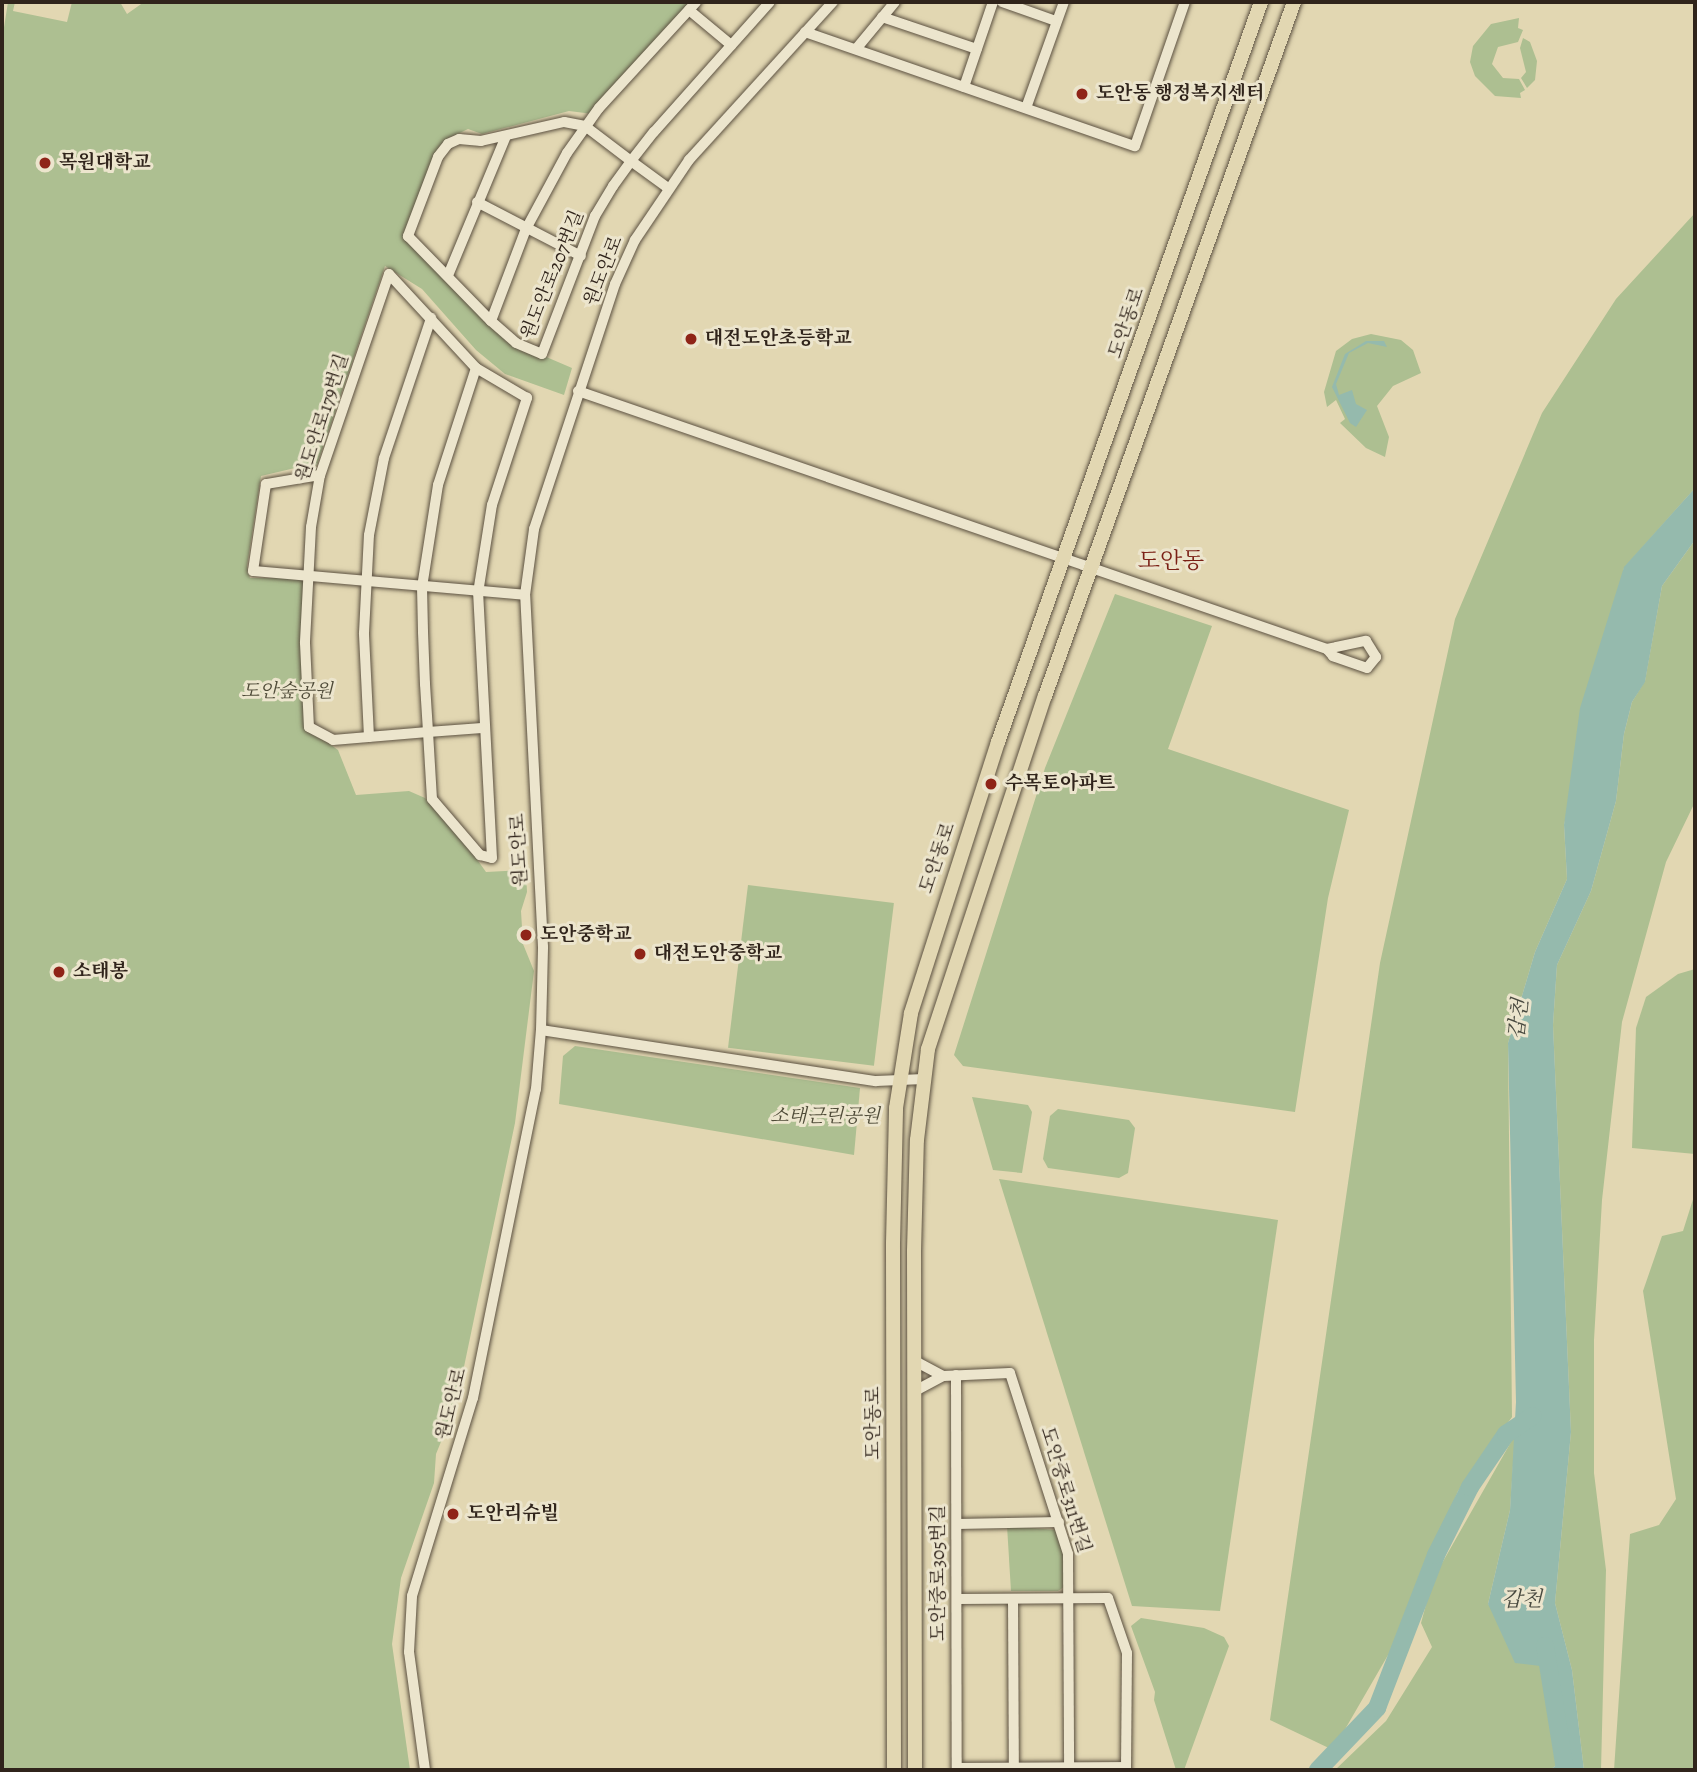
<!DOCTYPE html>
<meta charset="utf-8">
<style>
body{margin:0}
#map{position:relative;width:1697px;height:1772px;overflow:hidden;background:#e2d7b2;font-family:Alegreya,"Noto Serif KR",serif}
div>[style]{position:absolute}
.green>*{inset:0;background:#adbf91;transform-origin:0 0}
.water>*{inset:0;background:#95baad}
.river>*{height:18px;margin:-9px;padding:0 9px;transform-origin:9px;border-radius:9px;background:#95baad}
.roads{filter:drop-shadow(0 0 2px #5c5141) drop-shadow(0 0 2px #5c5141)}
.minor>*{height:10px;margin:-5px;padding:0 5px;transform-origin:5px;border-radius:5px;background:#ece5cd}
.major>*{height:14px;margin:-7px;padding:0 7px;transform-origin:7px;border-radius:7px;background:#e2d7b2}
.dots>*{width:19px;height:19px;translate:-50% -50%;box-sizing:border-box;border:4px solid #ece5cd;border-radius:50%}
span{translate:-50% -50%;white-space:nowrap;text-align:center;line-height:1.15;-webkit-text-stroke:6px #ece5cd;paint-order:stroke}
.poi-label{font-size:19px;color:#30241b;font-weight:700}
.left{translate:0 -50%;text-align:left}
.street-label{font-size:19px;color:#30241b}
.park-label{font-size:19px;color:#4f4b38;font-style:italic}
.water-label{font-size:21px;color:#494a40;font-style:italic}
.quarter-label{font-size:23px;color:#7a1f14}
.frame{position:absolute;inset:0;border:4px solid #30241b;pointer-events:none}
</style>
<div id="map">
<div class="green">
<i style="clip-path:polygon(8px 2px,15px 2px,13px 11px,67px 22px,72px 2px,120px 2px,127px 14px,144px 2px,690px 2px,593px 114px,569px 111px,482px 134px,468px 129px,445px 140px,407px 238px,516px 344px,572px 368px,564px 395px,505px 374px,476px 350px,422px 289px,385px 266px,317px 465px,309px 471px,295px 468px,261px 476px,247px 566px,250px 578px,301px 578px,304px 583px,307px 728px,338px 750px,356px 795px,409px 791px,425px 798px,456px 830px,486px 872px,526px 870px,527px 892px,521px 911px,523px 944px,534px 971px,515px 1123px,456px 1405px,436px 1454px,434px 1483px,401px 1578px,392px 1644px,410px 1770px,2px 1770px,2px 40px)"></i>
<i style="clip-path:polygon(1519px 18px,1518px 28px,1523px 30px,1518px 42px,1498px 47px,1492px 64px,1503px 78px,1519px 79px,1525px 90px,1520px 93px,1521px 98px,1495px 96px,1475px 76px,1470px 62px,1473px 46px,1491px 24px)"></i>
<i style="clip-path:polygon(1523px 38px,1530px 42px,1537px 61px,1535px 80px,1527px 88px,1521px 78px,1526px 72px,1520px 48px)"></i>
<i style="clip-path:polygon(1695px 213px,1695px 488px,1624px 568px,1564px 825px,1567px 879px,1535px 952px,1508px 1043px,1512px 1417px,1458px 1491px,1395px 1643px,1333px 1750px,1270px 1720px,1380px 963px,1455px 619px,1542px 413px,1616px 299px)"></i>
<i style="clip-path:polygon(1371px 334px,1401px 340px,1413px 350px,1421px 373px,1393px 386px,1377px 406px,1389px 437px,1385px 457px,1366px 448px,1340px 423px,1345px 419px,1336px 400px,1327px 407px,1324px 392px,1336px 351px,1352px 339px)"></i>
<i style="clip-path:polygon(1695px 540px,1695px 802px,1666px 862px,1622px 1022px,1602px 1200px,1594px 1340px,1594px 1473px,1606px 1570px,1601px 1770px,1584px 1770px,1572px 1670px,1555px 1603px,1571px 1432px,1553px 1025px,1557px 965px,1591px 891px,1616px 801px,1624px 734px,1632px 702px,1645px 681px,1662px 586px)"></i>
<i style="clip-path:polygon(1115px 594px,1212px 626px,1168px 749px,1349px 810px,1328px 898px,1295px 1112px,963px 1066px,954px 1055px,1045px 768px)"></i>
<i style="left:748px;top:885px;width:147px;height:164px;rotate:7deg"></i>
<i style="clip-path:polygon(1695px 969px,1695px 1154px,1632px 1148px,1636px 1028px,1646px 997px,1678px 974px)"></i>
<i style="clip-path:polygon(575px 1046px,860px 1088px,854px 1155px,559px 1104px,563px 1056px)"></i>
<i style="clip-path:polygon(972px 1097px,1028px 1105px,1032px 1112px,1022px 1173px,993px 1170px)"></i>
<i style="clip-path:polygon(1058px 1109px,1129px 1120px,1135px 1128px,1128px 1173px,1119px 1178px,1048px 1168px,1043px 1159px,1050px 1116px)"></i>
<i style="clip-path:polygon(999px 1179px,1278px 1220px,1220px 1611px,1132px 1606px)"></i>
<i style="clip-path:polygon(1695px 1193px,1695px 1770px,1614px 1770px,1630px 1534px,1659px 1525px,1676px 1499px,1643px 1291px,1662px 1236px,1683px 1231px)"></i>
<i style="clip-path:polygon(1515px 1435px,1510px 1510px,1488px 1604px,1557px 1668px,1559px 1763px,1550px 1770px,1335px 1770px,1386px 1721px,1432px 1647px,1421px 1623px,1433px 1579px)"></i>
<i style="clip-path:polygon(1007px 1526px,1056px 1530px,1065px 1554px,1064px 1587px,1058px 1591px,1011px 1591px)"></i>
<i style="clip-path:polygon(1141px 1618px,1204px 1628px,1224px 1637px,1229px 1646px,1184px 1770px,1176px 1770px,1154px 1700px,1155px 1692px,1131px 1626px)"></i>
</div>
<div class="water">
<i style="clip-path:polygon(1366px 341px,1384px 341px,1387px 347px,1368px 343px,1349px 353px,1336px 384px,1339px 395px,1352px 390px,1356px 404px,1367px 410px,1356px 427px,1350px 423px,1332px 387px,1345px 354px)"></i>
<i style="clip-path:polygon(1695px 488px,1695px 540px,1662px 586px,1645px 682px,1632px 702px,1624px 734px,1616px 801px,1591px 891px,1557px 965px,1553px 1025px,1571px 1432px,1555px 1603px,1572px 1670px,1584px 1770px,1550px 1770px,1559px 1763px,1557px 1668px,1515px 1663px,1488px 1604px,1510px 1510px,1516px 1402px,1508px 1043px,1535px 952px,1567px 879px,1564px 825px,1580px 708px,1624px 567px)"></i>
</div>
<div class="river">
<i style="left:1545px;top:1646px;width:126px;rotate:80.8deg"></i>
<i style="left:1318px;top:1770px;width:86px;rotate:-46.4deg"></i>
<i style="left:1377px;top:1708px;width:164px;rotate:-68.9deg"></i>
<i style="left:1436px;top:1555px;width:76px;rotate:-63.4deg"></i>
<i style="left:1470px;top:1487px;width:64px;rotate:-55.8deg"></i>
<i style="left:1506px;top:1434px;width:32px;rotate:-34deg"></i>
</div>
<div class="roads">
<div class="minor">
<i style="left:1002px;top:2px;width:57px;rotate:19.4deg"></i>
<i style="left:689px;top:10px;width:55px;rotate:39.8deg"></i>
<i style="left:882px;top:17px;width:100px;rotate:18.6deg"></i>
<i style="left:805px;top:32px;width:349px;rotate:19.1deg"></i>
<i style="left:1135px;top:146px;width:152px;rotate:-70.9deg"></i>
<i style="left:856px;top:49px;width:61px;rotate:-50.3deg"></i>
<i style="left:964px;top:87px;width:90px;rotate:-71.2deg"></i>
<i style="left:1026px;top:108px;width:113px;rotate:-70.3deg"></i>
<i style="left:668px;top:188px;width:46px;rotate:-143.9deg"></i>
<i style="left:631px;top:161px;width:58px;rotate:-142.7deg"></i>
<i style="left:585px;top:126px;width:21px;rotate:-169deg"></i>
<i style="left:564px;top:122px;width:85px;rotate:167.1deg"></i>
<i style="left:481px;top:141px;width:22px;rotate:-175deg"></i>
<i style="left:459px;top:139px;width:12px;rotate:156deg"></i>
<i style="left:448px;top:144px;width:16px;rotate:128deg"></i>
<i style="left:438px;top:157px;width:85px;rotate:110.8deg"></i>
<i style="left:408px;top:236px;width:119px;rotate:45.7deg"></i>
<i style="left:491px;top:321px;width:33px;rotate:41deg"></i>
<i style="left:516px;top:343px;width:28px;rotate:23deg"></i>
<i style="left:542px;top:354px;width:148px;rotate:-69deg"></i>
<i style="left:595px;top:216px;width:35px;rotate:-59deg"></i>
<i style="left:613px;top:186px;width:31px;rotate:-54deg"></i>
<i style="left:631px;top:161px;width:37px;rotate:-52deg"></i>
<i style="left:654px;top:132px;width:174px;rotate:-48.3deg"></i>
<i style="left:477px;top:202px;width:117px;rotate:27.4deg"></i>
<i style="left:449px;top:273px;width:148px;rotate:-67.4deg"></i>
<i style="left:491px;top:321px;width:98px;rotate:-69.2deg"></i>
<i style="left:526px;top:229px;width:86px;rotate:-61.7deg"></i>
<i style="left:567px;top:153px;width:55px;rotate:-54.6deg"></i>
<i style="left:599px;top:108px;width:144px;rotate:-47.5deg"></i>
<i style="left:476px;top:368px;width:123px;rotate:108deg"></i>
<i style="left:438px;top:485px;width:103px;rotate:98.9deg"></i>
<i style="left:422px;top:587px;width:45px;rotate:88.7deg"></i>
<i style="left:423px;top:632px;width:52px;rotate:87.8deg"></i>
<i style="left:425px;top:684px;width:48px;rotate:86.4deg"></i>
<i style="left:428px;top:732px;width:67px;rotate:86.6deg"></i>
<i style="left:432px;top:799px;width:74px;rotate:49.4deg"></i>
<i style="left:480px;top:855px;width:12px;rotate:14deg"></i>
<i style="left:492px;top:858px;width:265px;rotate:-93deg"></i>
<i style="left:478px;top:593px;width:89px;rotate:-81deg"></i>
<i style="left:492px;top:505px;width:113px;rotate:-71.9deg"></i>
<i style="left:527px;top:398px;width:59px;rotate:-149.5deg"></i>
<i style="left:476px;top:368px;width:128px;rotate:-132.8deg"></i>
<i style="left:389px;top:274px;width:213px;rotate:108.9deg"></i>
<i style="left:320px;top:475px;width:53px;rotate:99.8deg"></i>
<i style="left:311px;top:527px;width:116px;rotate:93deg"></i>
<i style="left:305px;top:643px;width:84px;rotate:87.3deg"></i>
<i style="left:309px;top:727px;width:27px;rotate:28deg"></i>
<i style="left:333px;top:740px;width:95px;rotate:-4.8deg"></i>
<i style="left:428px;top:732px;width:54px;rotate:-4.2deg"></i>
<i style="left:578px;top:391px;width:792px;rotate:19.01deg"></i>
<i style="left:1327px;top:649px;width:40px;rotate:-12deg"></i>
<i style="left:1366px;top:641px;width:19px;rotate:58deg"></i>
<i style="left:1376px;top:657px;width:14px;rotate:129deg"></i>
<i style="left:1367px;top:668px;width:36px;rotate:-161deg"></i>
<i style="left:1333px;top:656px;width:9px;rotate:-131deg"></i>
<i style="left:320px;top:475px;width:55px;rotate:170.5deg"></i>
<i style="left:266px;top:484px;width:88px;rotate:98.5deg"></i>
<i style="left:253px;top:571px;width:273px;rotate:5deg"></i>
<i style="left:369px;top:737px;width:104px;rotate:-92.8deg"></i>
<i style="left:364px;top:633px;width:98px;rotate:-87.1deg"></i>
<i style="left:369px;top:535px;width:78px;rotate:-79deg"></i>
<i style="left:384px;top:458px;width:148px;rotate:-71.4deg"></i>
<i style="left:541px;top:1030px;width:339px;rotate:8.7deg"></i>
<i style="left:876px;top:1081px;width:48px;rotate:-2.4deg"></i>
<i style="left:913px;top:1360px;width:34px;rotate:28deg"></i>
<i style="left:956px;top:1375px;width:395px;rotate:89.9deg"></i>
<i style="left:913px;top:1392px;width:34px;rotate:-28deg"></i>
<i style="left:943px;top:1376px;width:67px;rotate:-2.6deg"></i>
<i style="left:1010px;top:1373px;width:190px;rotate:72.2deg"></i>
<i style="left:1068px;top:1554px;width:216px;rotate:89.7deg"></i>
<i style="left:957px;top:1524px;width:102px;rotate:-1.1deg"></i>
<i style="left:957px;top:1599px;width:151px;rotate:-0.4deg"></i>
<i style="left:1108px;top:1598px;width:58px;rotate:70.9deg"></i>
<i style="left:1127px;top:1653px;width:117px;rotate:90.5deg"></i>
<i style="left:1013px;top:1599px;width:171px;rotate:89.7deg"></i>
<i style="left:957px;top:1768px;width:169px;rotate:-0.3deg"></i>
<i style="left:425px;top:1770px;width:119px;rotate:-97.7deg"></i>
<i style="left:409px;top:1652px;width:56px;rotate:-86.9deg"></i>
<i style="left:412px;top:1596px;width:207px;rotate:-72.9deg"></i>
<i style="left:473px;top:1398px;width:315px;rotate:-78.5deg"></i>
<i style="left:536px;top:1089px;width:59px;rotate:-85.2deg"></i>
<i style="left:541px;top:1030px;width:83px;rotate:-88.6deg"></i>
<i style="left:543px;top:947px;width:352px;rotate:-92.9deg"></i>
<i style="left:525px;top:595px;width:67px;rotate:-82.2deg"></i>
<i style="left:534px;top:529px;width:258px;rotate:-71.7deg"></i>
<i style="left:615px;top:284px;width:48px;rotate:-65.6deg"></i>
<i style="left:635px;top:240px;width:97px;rotate:-56deg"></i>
<i style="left:689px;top:160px;width:214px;rotate:-47.7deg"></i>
</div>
<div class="major">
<i style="left:894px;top:1770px;width:527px;rotate:-90.11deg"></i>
<i style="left:893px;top:1243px;width:135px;rotate:-88.7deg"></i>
<i style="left:896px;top:1108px;width:96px;rotate:-81deg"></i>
<i style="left:911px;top:1013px;width:285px;rotate:-72.2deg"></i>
<i style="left:998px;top:742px;width:785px;rotate:-70.43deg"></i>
<i style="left:915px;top:1770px;width:519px;rotate:-90.11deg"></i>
<i style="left:914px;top:1251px;width:111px;rotate:-88.5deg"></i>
<i style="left:917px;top:1140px;width:92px;rotate:-83.1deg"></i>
<i style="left:928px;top:1049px;width:372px;rotate:-71.7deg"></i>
<i style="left:1045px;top:696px;width:737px;rotate:-70.26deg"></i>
</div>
</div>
<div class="dots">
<i style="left:1082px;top:94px;background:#8f2418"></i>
<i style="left:45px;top:163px;background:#8f2418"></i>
<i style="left:691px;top:339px;background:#8f2418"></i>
<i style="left:991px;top:784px;background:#8f2418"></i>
<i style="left:526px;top:935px;background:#8f2418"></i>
<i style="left:640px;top:954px;background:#8f2418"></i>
<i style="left:59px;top:972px;background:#8f2418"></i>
<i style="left:453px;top:1514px;background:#8f2418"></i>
</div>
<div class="poi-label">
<span class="left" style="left:1096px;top:94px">도안동 행정복지센터</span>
<span class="left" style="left:59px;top:163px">목원대학교</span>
<span class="left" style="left:705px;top:339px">대전도안초등학교</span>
<span class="left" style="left:1005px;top:784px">수목토아파트</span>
<span class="left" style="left:540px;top:935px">도안중학교</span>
<span class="left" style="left:654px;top:954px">대전도안중학교</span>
<span class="left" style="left:73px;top:972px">소태봉</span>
<span class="left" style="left:467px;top:1514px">도안리슈빌</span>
</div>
<div class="street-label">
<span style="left:604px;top:271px;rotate:-68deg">원도안로</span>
<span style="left:553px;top:275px;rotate:-68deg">원도안로207번길</span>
<span style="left:1127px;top:323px;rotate:-71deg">도안동로</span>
<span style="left:323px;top:418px;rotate:-72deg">원도안로179번길</span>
<span style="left:520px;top:850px;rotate:-93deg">원도안로</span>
<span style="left:938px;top:858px;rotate:-71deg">도안동로</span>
<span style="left:452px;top:1404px;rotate:-76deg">원도안로</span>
<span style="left:874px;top:1423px;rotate:-90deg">도안동로</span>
<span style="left:1065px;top:1490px;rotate:73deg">도안중로311번길</span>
<span style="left:939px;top:1573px;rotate:-90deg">도안중로305번길</span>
</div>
<div class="park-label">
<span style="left:287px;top:692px">도안숲공원</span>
<span style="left:825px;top:1117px">소태근린공원</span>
</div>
<div class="water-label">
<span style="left:1518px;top:1019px;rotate:-83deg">갑천</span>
<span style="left:1522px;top:1599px">갑천</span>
</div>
<div class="quarter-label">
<span style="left:1171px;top:561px">도안동</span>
</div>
<div class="frame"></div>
</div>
